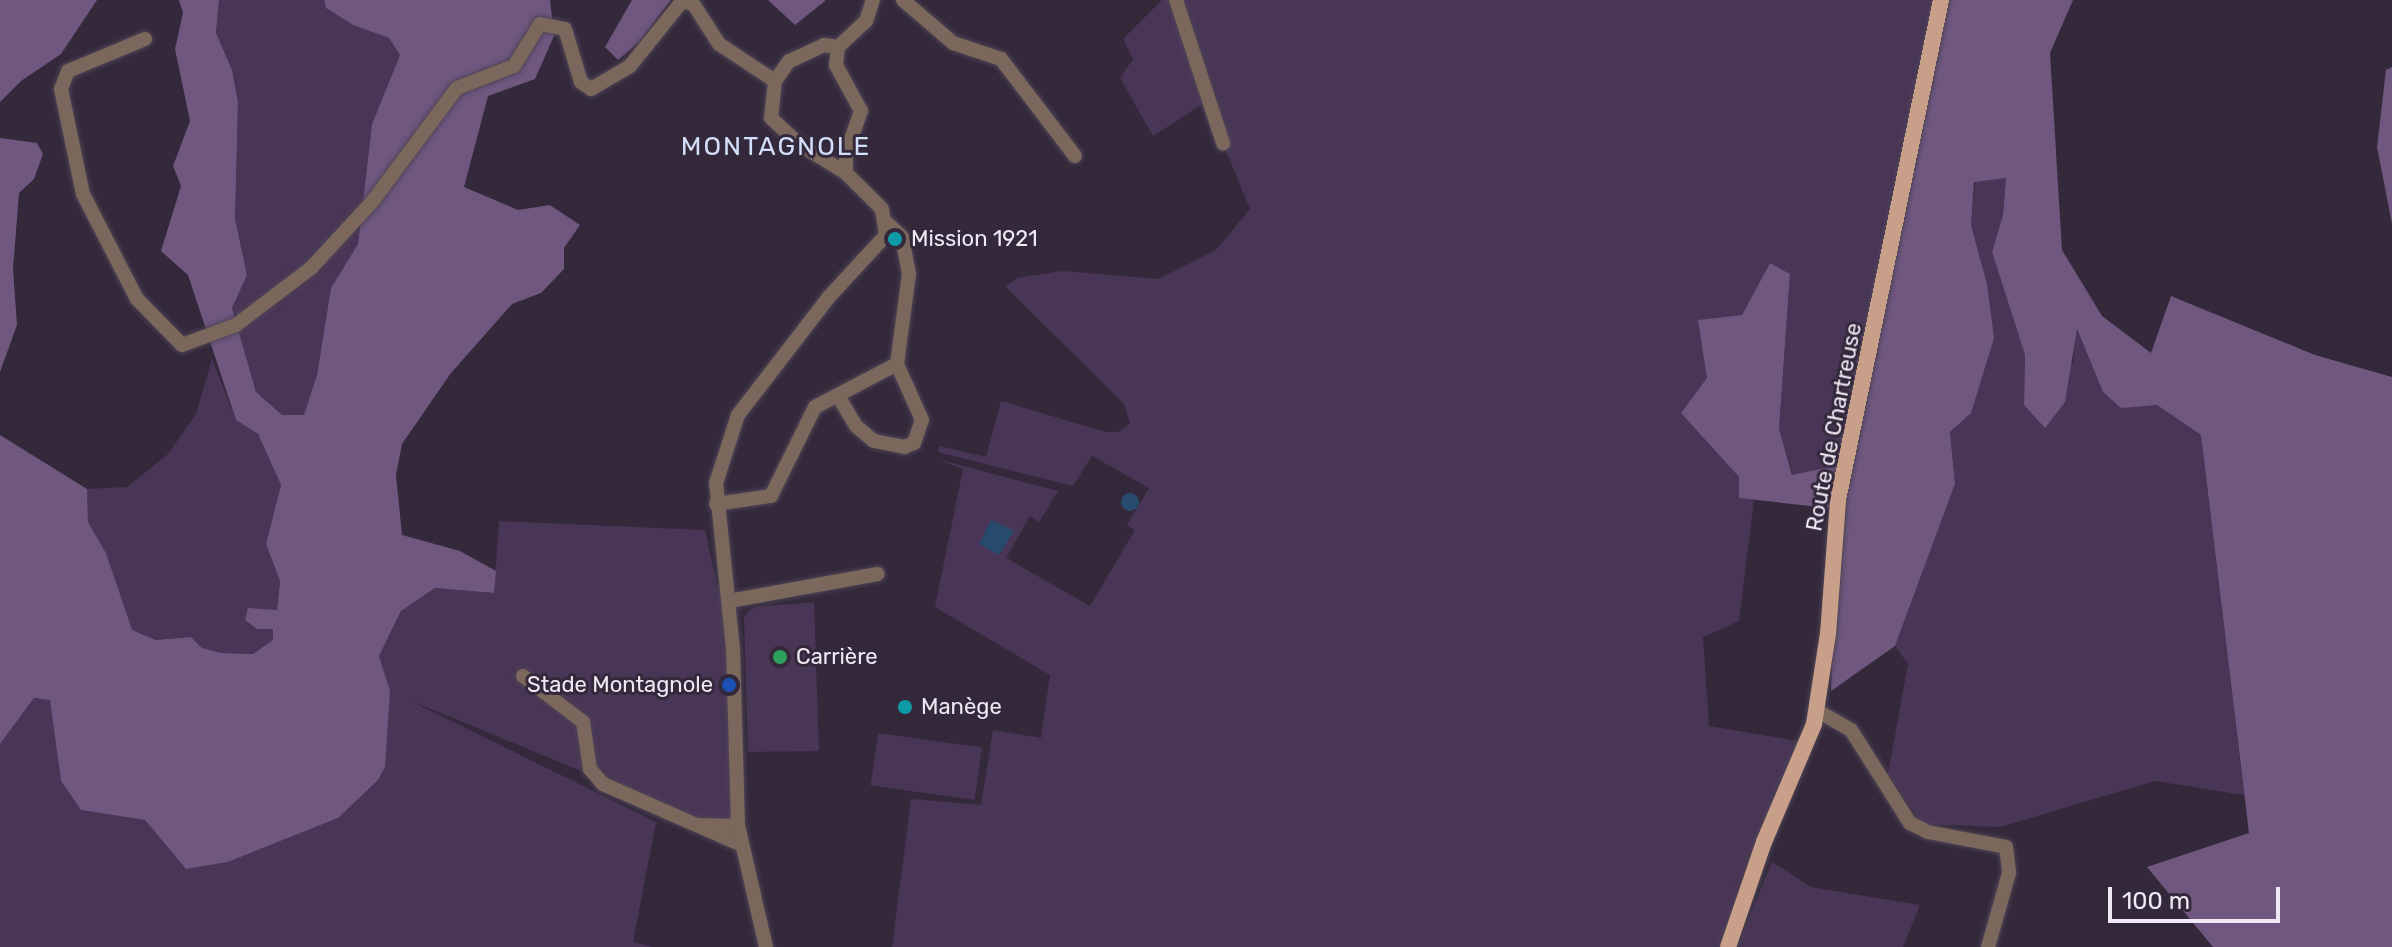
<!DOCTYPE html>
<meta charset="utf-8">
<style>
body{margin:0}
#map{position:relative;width:2392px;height:947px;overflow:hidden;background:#33293b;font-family:Rubik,sans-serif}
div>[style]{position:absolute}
.green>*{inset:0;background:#493656;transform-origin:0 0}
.forest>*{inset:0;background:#6f5780}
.water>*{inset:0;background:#264b6c}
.round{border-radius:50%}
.roads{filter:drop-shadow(0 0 2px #4d4455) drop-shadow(0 0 2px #4d4455)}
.minor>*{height:14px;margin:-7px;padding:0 7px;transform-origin:7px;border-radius:7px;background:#7b675b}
.major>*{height:16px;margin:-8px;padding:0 8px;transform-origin:8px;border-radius:8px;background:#c89f88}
.dots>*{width:22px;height:22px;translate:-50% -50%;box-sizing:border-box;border:4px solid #33293b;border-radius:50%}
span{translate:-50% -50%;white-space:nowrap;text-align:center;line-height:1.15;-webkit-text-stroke:6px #33293b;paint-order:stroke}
.poi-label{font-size:22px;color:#f0e9f5}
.left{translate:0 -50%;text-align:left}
.right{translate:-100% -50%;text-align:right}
.street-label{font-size:22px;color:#f0e9f5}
.quarter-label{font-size:26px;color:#d3defa;letter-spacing:2px}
.scale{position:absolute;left:2108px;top:887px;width:172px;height:36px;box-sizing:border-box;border:4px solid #f0e9f5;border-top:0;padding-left:10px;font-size:24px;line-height:28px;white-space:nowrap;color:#f0e9f5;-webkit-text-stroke:6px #33293b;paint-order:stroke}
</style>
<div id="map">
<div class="green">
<i style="clip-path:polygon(219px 0,324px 0,326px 8px,353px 25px,389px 38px,400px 55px,372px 124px,358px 244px,331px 288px,317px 375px,304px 415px,282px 415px,256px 392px,232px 308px,247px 275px,235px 219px,238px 102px,232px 70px,216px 33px)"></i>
<i style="clip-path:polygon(1162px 0,1946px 0,1835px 466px,1793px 476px,1779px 429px,1790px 274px,1770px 263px,1742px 315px,1699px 320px,1707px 379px,1681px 413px,1739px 477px,1739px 498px,1754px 500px,1739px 621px,1703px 637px,1709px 726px,1803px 742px,1720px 947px,892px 947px,911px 799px,981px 805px,993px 730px,1041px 738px,1050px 675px,935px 607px,963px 469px,937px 459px,1058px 491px,1039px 522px,1030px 516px,1006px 558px,1090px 606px,1135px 530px,1127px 525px,1149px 488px,1092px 456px,1073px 486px,938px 452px,939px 446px,986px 457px,1001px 401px,1106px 432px,1118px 432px,1130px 423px,1124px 404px,1006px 287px,1017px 278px,1062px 271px,1159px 279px,1216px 250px,1250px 209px,1206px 102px,1153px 136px,1120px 78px,1133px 59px,1123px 39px)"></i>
<i style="clip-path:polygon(2006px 177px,2003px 215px,1992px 252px,2025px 355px,2024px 405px,2073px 363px,2076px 327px,2103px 392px,2157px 405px,2201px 435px,2244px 795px,2155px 781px,2000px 827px,1922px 824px,1888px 774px,1908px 664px,1895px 646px,1955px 484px,1950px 432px,1971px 413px,1987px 284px,1971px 225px,1975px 181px)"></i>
<i style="clip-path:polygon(212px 359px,236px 420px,258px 434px,281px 485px,266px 544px,280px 581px,273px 640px,253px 654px,222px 653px,202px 648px,191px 637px,156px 640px,131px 630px,106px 553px,88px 522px,87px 489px,127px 487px,168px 454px,196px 414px)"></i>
<i style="clip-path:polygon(499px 521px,705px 530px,717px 585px,724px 586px,737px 809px,730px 820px,697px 819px,407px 699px,656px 822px,633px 942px,653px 947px,0 947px,0 744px,34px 698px,50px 700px,61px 781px,81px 810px,145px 820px,186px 869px,228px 862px,338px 818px,390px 691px,379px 656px,401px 611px,435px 588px,494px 593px)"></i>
<i style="clip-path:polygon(814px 602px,819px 751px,748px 752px,744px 616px,754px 607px)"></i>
<i style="left:878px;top:733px;width:105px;height:53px;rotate:8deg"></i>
<i style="clip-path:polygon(1772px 862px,1811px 887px,1920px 905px,1903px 947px,1737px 947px)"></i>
</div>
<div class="forest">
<i style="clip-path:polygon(0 0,97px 0,61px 54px,21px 81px,0 102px)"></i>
<i style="clip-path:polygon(179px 0,219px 0,216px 33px,232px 70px,238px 102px,235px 219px,247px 275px,232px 308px,256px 392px,282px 415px,304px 415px,317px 375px,331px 288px,358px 244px,372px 124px,400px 55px,389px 38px,353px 25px,326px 8px,324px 0,550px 0,554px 36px,535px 79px,488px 96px,464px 187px,518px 210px,550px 205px,580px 225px,564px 248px,564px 269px,541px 293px,512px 304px,451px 373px,402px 444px,396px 475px,402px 535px,460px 551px,496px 571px,494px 593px,435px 588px,401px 611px,379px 656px,390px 691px,385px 767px,378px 780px,338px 818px,228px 862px,186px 869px,145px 820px,81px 810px,61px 781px,50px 700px,34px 698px,0 744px,0 435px,87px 489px,88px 522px,106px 553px,132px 630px,156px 640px,191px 637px,202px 648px,222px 653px,253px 654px,273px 640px,273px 629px,257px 629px,245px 620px,248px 608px,277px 610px,280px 581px,266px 544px,281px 485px,258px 434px,236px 420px,188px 275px,161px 251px,181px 186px,173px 166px,190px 121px,175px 49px,183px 13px)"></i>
<i style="clip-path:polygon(632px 0,671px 0,639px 42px,618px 60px,605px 47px)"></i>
<i style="clip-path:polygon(768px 0,825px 0,825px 1px,795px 25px)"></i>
<i style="clip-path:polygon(1946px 0,2073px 0,2050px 53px,2062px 250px,2102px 316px,2151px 353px,2171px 296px,2315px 355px,2392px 377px,2392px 947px,2213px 947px,2147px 867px,2249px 833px,2201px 435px,2157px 405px,2121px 408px,2103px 392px,2077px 329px,2065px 402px,2045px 428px,2024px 405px,2025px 355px,1992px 252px,2003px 215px,2006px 178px,1974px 182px,1971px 225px,1987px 284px,1994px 338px,1971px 413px,1950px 432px,1955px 484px,1895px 646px,1831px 691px,1837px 509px,1739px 498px,1739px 477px,1681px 413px,1707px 378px,1698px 320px,1742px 315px,1770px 263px,1790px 274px,1779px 429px,1792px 475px,1835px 466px)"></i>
<i style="clip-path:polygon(2392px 67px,2392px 224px,2377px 147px,2386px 70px)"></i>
<i style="clip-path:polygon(0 138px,37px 143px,43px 154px,34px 179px,19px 193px,13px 269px,17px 325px,0 372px)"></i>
</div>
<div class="water">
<i class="round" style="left:1121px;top:493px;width:18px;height:18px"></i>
<i style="clip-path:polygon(991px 520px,1014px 531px,999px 555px,979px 544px)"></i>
</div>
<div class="roads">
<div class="minor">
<i style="left:684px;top:0;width:11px;rotate:27deg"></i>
<i style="left:694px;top:5px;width:46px;rotate:57.3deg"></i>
<i style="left:719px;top:44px;width:67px;rotate:33.5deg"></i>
<i style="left:903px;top:0;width:66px;rotate:40.7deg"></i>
<i style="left:953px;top:43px;width:51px;rotate:18.4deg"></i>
<i style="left:1001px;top:59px;width:122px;rotate:52.7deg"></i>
<i style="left:1176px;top:0;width:151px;rotate:71.8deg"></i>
<i style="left:145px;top:39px;width:83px;rotate:157.4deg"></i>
<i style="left:68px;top:71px;width:19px;rotate:111deg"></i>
<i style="left:61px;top:89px;width:107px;rotate:78.2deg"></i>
<i style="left:83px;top:194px;width:118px;rotate:62.8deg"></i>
<i style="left:137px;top:299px;width:64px;rotate:45.6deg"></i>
<i style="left:182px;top:345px;width:58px;rotate:-20.3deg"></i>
<i style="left:236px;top:325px;width:94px;rotate:-37.2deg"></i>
<i style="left:311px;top:268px;width:90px;rotate:-47.3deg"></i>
<i style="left:372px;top:202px;width:142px;rotate:-53.3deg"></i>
<i style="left:457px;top:88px;width:61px;rotate:-21.1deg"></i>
<i style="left:514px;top:66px;width:49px;rotate:-58.2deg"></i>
<i style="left:540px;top:24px;width:25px;rotate:11deg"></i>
<i style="left:565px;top:29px;width:55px;rotate:73.2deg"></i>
<i style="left:581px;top:82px;width:12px;rotate:35deg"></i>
<i style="left:591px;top:89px;width:45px;rotate:-30.5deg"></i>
<i style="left:630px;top:66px;width:85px;rotate:-51.2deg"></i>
<i style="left:838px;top:47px;width:14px;rotate:-172deg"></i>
<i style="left:824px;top:45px;width:38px;rotate:155deg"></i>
<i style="left:789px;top:61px;width:24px;rotate:125deg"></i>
<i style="left:775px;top:81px;width:37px;rotate:96deg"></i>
<i style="left:771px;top:118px;width:38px;rotate:43deg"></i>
<i style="left:799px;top:144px;width:55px;rotate:31.7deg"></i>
<i style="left:838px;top:396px;width:35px;rotate:59deg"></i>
<i style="left:856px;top:426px;width:23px;rotate:40deg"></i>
<i style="left:874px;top:441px;width:31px;rotate:11deg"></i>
<i style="left:904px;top:447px;width:11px;rotate:-22deg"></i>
<i style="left:914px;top:443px;width:24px;rotate:-71deg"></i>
<i style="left:922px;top:420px;width:61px;rotate:-114.1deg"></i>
<i style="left:716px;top:504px;width:56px;rotate:-8.3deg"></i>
<i style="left:771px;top:496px;width:99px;rotate:-63.7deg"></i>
<i style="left:815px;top:407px;width:93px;rotate:-27.7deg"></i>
<i style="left:897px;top:364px;width:91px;rotate:-82.4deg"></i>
<i style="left:909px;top:274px;width:38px;rotate:-101deg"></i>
<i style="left:902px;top:237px;width:21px;rotate:-137deg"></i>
<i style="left:729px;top:601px;width:151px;rotate:-10.3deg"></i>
<i style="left:523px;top:676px;width:76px;rotate:37.5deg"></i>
<i style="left:583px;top:722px;width:48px;rotate:81.5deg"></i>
<i style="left:590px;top:769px;width:20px;rotate:49deg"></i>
<i style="left:603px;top:784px;width:152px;rotate:23.7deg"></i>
<i style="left:1816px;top:710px;width:40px;rotate:29.7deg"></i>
<i style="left:1851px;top:730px;width:110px;rotate:57.6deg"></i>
<i style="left:1910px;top:823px;width:20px;rotate:27deg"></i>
<i style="left:1928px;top:832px;width:79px;rotate:10.9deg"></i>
<i style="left:2006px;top:847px;width:26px;rotate:83deg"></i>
<i style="left:2009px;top:873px;width:77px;rotate:105.8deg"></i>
<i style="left:698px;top:825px;width:40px;rotate:1.4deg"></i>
<i style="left:766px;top:947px;width:124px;rotate:-103deg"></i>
<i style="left:738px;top:826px;width:177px;rotate:-91.6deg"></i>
<i style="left:733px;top:649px;width:167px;rotate:-95.8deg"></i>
<i style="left:716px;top:483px;width:71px;rotate:-72.1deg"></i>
<i style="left:738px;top:415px;width:148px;rotate:-52.4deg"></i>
<i style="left:828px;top:298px;width:86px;rotate:-47.4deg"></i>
<i style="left:886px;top:235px;width:26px;rotate:-99deg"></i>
<i style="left:882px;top:209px;width:51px;rotate:-135deg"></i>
<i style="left:846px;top:173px;width:19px;rotate:-90deg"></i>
<i style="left:846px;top:154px;width:46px;rotate:-70.8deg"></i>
<i style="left:861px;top:111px;width:52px;rotate:-118.5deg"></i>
<i style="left:836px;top:65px;width:18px;rotate:-84deg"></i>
<i style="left:838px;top:47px;width:38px;rotate:-43deg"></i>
<i style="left:866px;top:21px;width:22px;rotate:-72deg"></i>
</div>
<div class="major">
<i style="left:1728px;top:947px;width:111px;rotate:-71.1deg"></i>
<i style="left:1764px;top:842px;width:128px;rotate:-67deg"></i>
<i style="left:1814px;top:724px;width:91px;rotate:-81.2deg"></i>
<i style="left:1828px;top:634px;width:134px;rotate:-85.7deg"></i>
<i style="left:1838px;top:500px;width:510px;rotate:-78.36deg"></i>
</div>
</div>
<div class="dots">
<i style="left:895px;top:239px;background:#0f9aa8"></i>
<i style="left:780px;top:657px;background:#2e9e5b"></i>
<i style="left:729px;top:685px;background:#1a4fb4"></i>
<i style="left:905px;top:707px;background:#0f9aa8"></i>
</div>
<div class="poi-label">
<span class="left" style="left:911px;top:239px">Mission 1921</span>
<span class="left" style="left:796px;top:657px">Carrière</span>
<span class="right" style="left:713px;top:685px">Stade Montagnole</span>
<span class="left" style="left:921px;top:707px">Manège</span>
</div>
<div class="street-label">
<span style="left:1834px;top:427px;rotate:-79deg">Route de Chartreuse</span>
</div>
<div class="quarter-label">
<span style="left:776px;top:147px">MONTAGNOLE</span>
</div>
<div class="scale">100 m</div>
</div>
